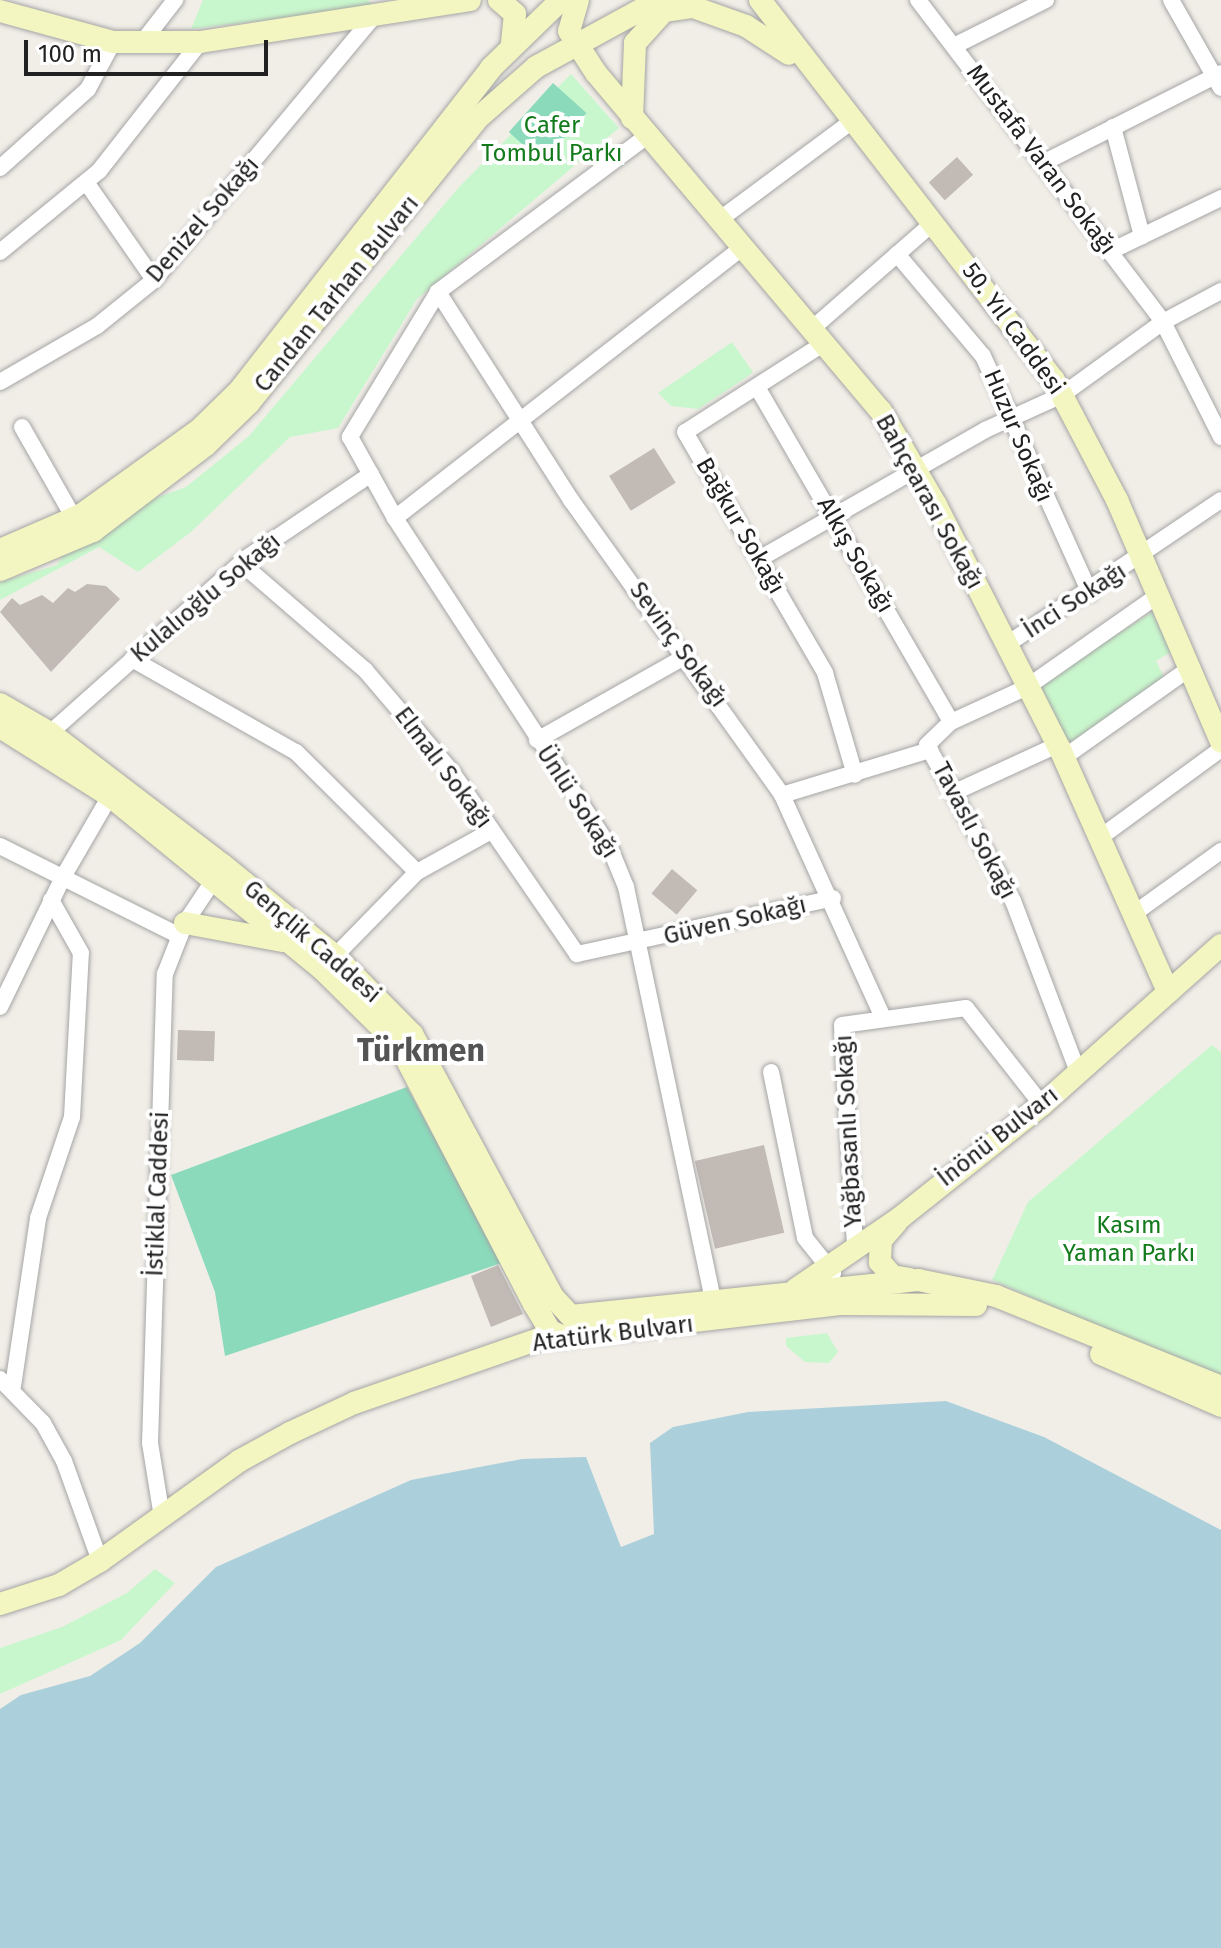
<!DOCTYPE html>
<meta charset="utf-8">
<style>
body{margin:0}
#map{position:relative;width:1221px;height:1948px;overflow:hidden;background:#f1eee8;font-family:"Fira Sans",sans-serif}
div>[style]{position:absolute}
.park>*{inset:0;background:#c9f7cd}
.pitch>*{inset:0;background:#8bdabc;transform-origin:0 0}
.water>*{inset:0;background:#abd0db}
.building>*{inset:0;background:#c1bab5;transform-origin:0 0}
.roads{filter:drop-shadow(0 0 2px #a5a5a5) drop-shadow(0 0 2px #a5a5a5)}
.street>*{height:16px;margin:-8px;padding:0 8px;transform-origin:8px;border-radius:8px;background:#fff}
.secondary>*{height:22px;margin:-11px;padding:0 11px;transform-origin:11px;border-radius:11px;background:#f3f6c0}
span{translate:-50% -50%;white-space:nowrap;text-align:center;line-height:1.15;-webkit-text-stroke:8px #fff;paint-order:stroke}
.park-label{font-size:24px;color:#137b1c}
.street-label{font-size:24px;color:#212121}
.district-label{font-size:32px;color:#545454;font-weight:700}
.scale{position:absolute;left:24px;top:40px;width:244px;height:36px;box-sizing:border-box;border:4px solid #212121;border-top:0;padding-left:10px;font-size:24px;line-height:28px;white-space:nowrap;color:#212121;-webkit-text-stroke:6px #fff;paint-order:stroke}
</style>
<div id="map">
<div class="park">
<i style="clip-path:polygon(203px 0,368px 0,376px 7px,191px 29px)"></i>
<i style="clip-path:polygon(571px 74px,619px 128px,417px 299px,338px 428px,290px 437px,191px 532px,138px 572px,99px 547px,0 600px,0 582px,57px 565px,72px 540px,125px 509px,186px 487px,249px 436px,459px 187px)"></i>
<i style="clip-path:polygon(732px 342px,753px 372px,747px 377px,698px 409px,671px 406px,658px 393px)"></i>
<i style="clip-path:polygon(1152px 612px,1171px 652px,1156px 661px,1165px 679px,1066px 750px,1033px 688px)"></i>
<i style="clip-path:polygon(1212px 1045px,1221px 1052px,1221px 1379px,992px 1280px,1028px 1202px)"></i>
<i style="clip-path:polygon(827px 1333px,838px 1352px,829px 1363px,805px 1362px,786px 1346px,786px 1338px)"></i>
<i style="clip-path:polygon(155px 1569px,175px 1583px,121px 1640px,0 1694px,0 1648px,62px 1627px,127px 1593px)"></i>
</div>
<div class="pitch">
<i style="left:553px;top:83px;width:45px;height:66px;rotate:42deg"></i>
<i style="clip-path:polygon(407px 1087px,502px 1263px,225px 1356px,215px 1292px,171px 1175px)"></i>
</div>
<div class="water">
<i style="clip-path:polygon(946px 1401px,1044px 1437px,1221px 1530px,1221px 1948px,0 1948px,0 1709px,21px 1695px,90px 1676px,140px 1643px,216px 1567px,411px 1480px,522px 1459px,586px 1457px,621px 1547px,654px 1534px,650px 1443px,673px 1427px,748px 1412px)"></i>
</div>
<div class="building">
<i style="left:957px;top:157px;width:24px;height:38px;rotate:48deg"></i>
<i style="left:654px;top:448px;width:41px;height:53px;rotate:58deg"></i>
<i style="clip-path:polygon(87px 584px,106px 586px,120px 599px,51px 672px,0 612px,12px 598px,20px 605px,42px 595px,53px 603px,68px 588px,75px 592px)"></i>
<i style="left:672px;top:869px;width:33px;height:32px;rotate:40deg"></i>
<i style="left:178px;top:1030px;width:37px;height:30px;rotate:2deg"></i>
<i style="left:764px;top:1145px;width:90px;height:71px;rotate:77deg"></i>
<i style="clip-path:polygon(498px 1265px,523px 1314px,491px 1327px,471px 1276px)"></i>
</div>
<div class="roads">
<div class="street">
<i style="left:918px;top:0;width:405px;rotate:52.7deg"></i>
<i style="left:1163px;top:322px;width:129px;rotate:63.2deg"></i>
<i style="left:1171px;top:0;width:101px;rotate:60.4deg"></i>
<i style="left:144px;top:40px;width:51px;rotate:-52.2deg"></i>
<i style="left:954px;top:46px;width:103px;rotate:-26.6deg"></i>
<i style="left:1113px;top:127px;width:113px;rotate:75.1deg"></i>
<i style="left:647px;top:136px;width:261px;rotate:143.3deg"></i>
<i style="left:438px;top:292px;width:170px;rotate:121.3deg"></i>
<i style="left:350px;top:437px;width:93px;rotate:60.9deg"></i>
<i style="left:395px;top:518px;width:394px;rotate:56.9deg"></i>
<i style="left:610px;top:848px;width:42px;rotate:67.7deg"></i>
<i style="left:626px;top:887px;width:427px;rotate:78.1deg"></i>
<i style="left:1045px;top:162px;width:197px;rotate:-26.8deg"></i>
<i style="left:0;top:168px;width:118px;rotate:-41.9deg"></i>
<i style="left:88px;top:89px;width:53px;rotate:-62deg"></i>
<i style="left:86px;top:182px;width:119px;rotate:55.2deg"></i>
<i style="left:719px;top:220px;width:164px;rotate:-36.6deg"></i>
<i style="left:1111px;top:251px;width:122px;rotate:-25.7deg"></i>
<i style="left:0;top:252px;width:128px;rotate:-39.3deg"></i>
<i style="left:99px;top:171px;width:164px;rotate:-51.9deg"></i>
<i style="left:897px;top:254px;width:133px;rotate:49.9deg"></i>
<i style="left:983px;top:356px;width:260px;rotate:65.7deg"></i>
<i style="left:438px;top:292px;width:247px;rotate:57.4deg"></i>
<i style="left:571px;top:500px;width:363px;rotate:54.4deg"></i>
<i style="left:782px;top:795px;width:245px;rotate:65.6deg"></i>
<i style="left:814px;top:327px;width:158px;rotate:-41.2deg"></i>
<i style="left:826px;top:342px;width:167px;rotate:147.4deg"></i>
<i style="left:685px;top:432px;width:279px;rotate:59.8deg"></i>
<i style="left:825px;top:673px;width:106px;rotate:73.6deg"></i>
<i style="left:0;top:382px;width:112px;rotate:-30deg"></i>
<i style="left:97px;top:326px;width:73px;rotate:-38.9deg"></i>
<i style="left:154px;top:280px;width:341px;rotate:-50.2deg"></i>
<i style="left:757px;top:387px;width:387px;rotate:59.9deg"></i>
<i style="left:22px;top:427px;width:105px;rotate:60.3deg"></i>
<i style="left:395px;top:518px;width:441px;rotate:-37.9deg"></i>
<i style="left:759px;top:559px;width:260px;rotate:-29.7deg"></i>
<i style="left:985px;top:430px;width:85px;rotate:-24.4deg"></i>
<i style="left:1062px;top:395px;width:125px;rotate:-35.9deg"></i>
<i style="left:1163px;top:322px;width:66px;rotate:-28.1deg"></i>
<i style="left:241px;top:563px;width:164px;rotate:40.8deg"></i>
<i style="left:365px;top:670px;width:134px;rotate:49.5deg"></i>
<i style="left:452px;top:772px;width:221px;rotate:55.5deg"></i>
<i style="left:577px;top:954px;width:262px;rotate:-12.3deg"></i>
<i style="left:1006px;top:645px;width:259px;rotate:-34deg"></i>
<i style="left:132px;top:659px;width:189px;rotate:29.6deg"></i>
<i style="left:296px;top:752px;width:170px;rotate:44.8deg"></i>
<i style="left:417px;top:872px;width:117px;rotate:134.3deg"></i>
<i style="left:50px;top:733px;width:261px;rotate:-41.7deg"></i>
<i style="left:245px;top:559px;width:152px;rotate:-34deg"></i>
<i style="left:537px;top:740px;width:171px;rotate:-29.4deg"></i>
<i style="left:1063px;top:758px;width:156px;rotate:-35.3deg"></i>
<i style="left:955px;top:792px;width:112px;rotate:-24.7deg"></i>
<i style="left:782px;top:795px;width:155px;rotate:-16.9deg"></i>
<i style="left:1098px;top:839px;width:152px;rotate:-36.2deg"></i>
<i style="left:0;top:846px;width:201px;rotate:26.6deg"></i>
<i style="left:417px;top:872px;width:85px;rotate:-29deg"></i>
<i style="left:1132px;top:915px;width:110px;rotate:-35.7deg"></i>
<i style="left:0;top:1007px;width:144px;rotate:-64.1deg"></i>
<i style="left:63px;top:877px;width:94px;rotate:-59.9deg"></i>
<i style="left:771px;top:1072px;width:169px;rotate:78.4deg"></i>
<i style="left:805px;top:1238px;width:45px;rotate:51.3deg"></i>
<i style="left:1078px;top:1072px;width:183px;rotate:-110.8deg"></i>
<i style="left:1013px;top:901px;width:178px;rotate:-118.9deg"></i>
<i style="left:927px;top:745px;width:33px;rotate:-44deg"></i>
<i style="left:951px;top:722px;width:84px;rotate:-24.7deg"></i>
<i style="left:1027px;top:687px;width:162px;rotate:-35deg"></i>
<i style="left:855px;top:1245px;width:220px;rotate:-93.4deg"></i>
<i style="left:842px;top:1025px;width:125px;rotate:-7.8deg"></i>
<i style="left:966px;top:1008px;width:123px;rotate:51.9deg"></i>
<i style="left:0;top:1379px;width:62px;rotate:45.7deg"></i>
<i style="left:43px;top:1423px;width:43px;rotate:61.1deg"></i>
<i style="left:64px;top:1461px;width:106px;rotate:70.2deg"></i>
<i style="left:13px;top:1386px;width:170px;rotate:-81.5deg"></i>
<i style="left:38px;top:1218px;width:107px;rotate:-71.4deg"></i>
<i style="left:72px;top:1117px;width:164px;rotate:-86.9deg"></i>
<i style="left:81px;top:953px;width:61px;rotate:-119.5deg"></i>
<i style="left:162px;top:1517px;width:75px;rotate:-99.2deg"></i>
<i style="left:150px;top:1443px;width:469px;rotate:-88.2deg"></i>
<i style="left:165px;top:974px;width:55px;rotate:-68.6deg"></i>
<i style="left:185px;top:923px;width:50px;rotate:-56.3deg"></i>
</div>
<div class="secondary">
<i style="left:499px;top:0;width:21px;rotate:41deg"></i>
<i style="left:515px;top:14px;width:30px;rotate:96deg"></i>
<i style="left:578px;top:0;width:32px;rotate:106deg"></i>
<i style="left:569px;top:31px;width:50px;rotate:57.3deg"></i>
<i style="left:596px;top:73px;width:442px;rotate:49.9deg"></i>
<i style="left:881px;top:411px;width:109px;rotate:59.7deg"></i>
<i style="left:936px;top:505px;width:274px;rotate:63.1deg"></i>
<i style="left:1060px;top:749px;width:266px;rotate:66deg"></i>
<i style="left:760px;top:0;width:480px;rotate:52.3deg"></i>
<i style="left:1054px;top:380px;width:136px;rotate:62.3deg"></i>
<i style="left:1117px;top:500px;width:263px;rotate:66.7deg"></i>
<i style="left:0;top:11px;width:117px;rotate:15.3deg"></i>
<i style="left:113px;top:42px;width:87px"></i>
<i style="left:200px;top:42px;width:273px;rotate:-8.8deg"></i>
<i style="left:632px;top:118px;width:75px;rotate:-87.7deg"></i>
<i style="left:635px;top:43px;width:43px;rotate:-47.8deg"></i>
<i style="left:664px;top:11px;width:29px;rotate:-8deg"></i>
<i style="left:693px;top:7px;width:56px;rotate:19.7deg"></i>
<i style="left:746px;top:26px;width:51px;rotate:33.1deg"></i>
<i style="left:0;top:550px;width:88px;rotate:-23.4deg"></i>
<i style="left:81px;top:515px;width:145px;rotate:-35.8deg"></i>
<i style="left:199px;top:430px;width:56px;rotate:-44.3deg"></i>
<i style="left:239px;top:391px;width:410px;rotate:-52deg"></i>
<i style="left:491px;top:68px;width:98px;rotate:-44.2deg"></i>
<i style="left:0;top:570px;width:101px;rotate:-22.8deg"></i>
<i style="left:93px;top:531px;width:142px;rotate:-37.3deg"></i>
<i style="left:206px;top:445px;width:60px;rotate:-44.3deg"></i>
<i style="left:249px;top:403px;width:366px;rotate:-51.2deg"></i>
<i style="left:478px;top:118px;width:77px;rotate:-41.3deg"></i>
<i style="left:536px;top:67px;width:140px;rotate:-28.6deg"></i>
<i style="left:0;top:704px;width:58px;rotate:30.1deg"></i>
<i style="left:50px;top:733px;width:219px;rotate:37.4deg"></i>
<i style="left:224px;top:866px;width:143px;rotate:39deg"></i>
<i style="left:335px;top:956px;width:110px;rotate:45.4deg"></i>
<i style="left:412px;top:1034px;width:298px;rotate:61.8deg"></i>
<i style="left:553px;top:1297px;width:26px;rotate:47deg"></i>
<i style="left:571px;top:1316px;width:349px;rotate:-5.9deg"></i>
<i style="left:918px;top:1280px;width:80px;rotate:11.6deg"></i>
<i style="left:996px;top:1296px;width:243px;rotate:22deg"></i>
<i style="left:0;top:727px;width:130px;rotate:32.1deg"></i>
<i style="left:110px;top:796px;width:274px;rotate:39.2deg"></i>
<i style="left:322px;top:969px;width:108px;rotate:44.6deg"></i>
<i style="left:399px;top:1045px;width:292px;rotate:62.5deg"></i>
<i style="left:534px;top:1304px;width:31px;rotate:59deg"></i>
<i style="left:550px;top:1331px;width:15px;rotate:23deg"></i>
<i style="left:185px;top:923px;width:99px;rotate:10.5deg"></i>
<i style="left:896px;top:1223px;width:23px;rotate:131deg"></i>
<i style="left:881px;top:1240px;width:22px;rotate:93deg"></i>
<i style="left:880px;top:1262px;width:18px;rotate:49deg"></i>
<i style="left:892px;top:1276px;width:17px;rotate:10deg"></i>
<i style="left:796px;top:1289px;width:127px;rotate:-34.4deg"></i>
<i style="left:901px;top:1217px;width:180px;rotate:-38.5deg"></i>
<i style="left:1042px;top:1105px;width:240px;rotate:-41.8deg"></i>
<i style="left:1101px;top:1354px;width:131px;rotate:23.4deg"></i>
<i style="left:0;top:1604px;width:62px;rotate:-17.9deg"></i>
<i style="left:59px;top:1585px;width:48px;rotate:-30.3deg"></i>
<i style="left:100px;top:1561px;width:171px;rotate:-35.7deg"></i>
<i style="left:239px;top:1461px;width:58px;rotate:-28.8deg"></i>
<i style="left:290px;top:1433px;width:71px;rotate:-25.1deg"></i>
<i style="left:354px;top:1403px;width:196px;rotate:-19.1deg"></i>
<i style="left:539px;top:1339px;width:305px;rotate:-6.6deg"></i>
<i style="left:842px;top:1304px;width:134px;rotate:0.4deg"></i>
</div>
</div>
<div class="park-label">
<span style="left:552px;top:140px">Cafer<br>Tombul Parkı</span>
<span style="left:1129px;top:1240px">Kasım<br>Yaman Parkı</span>
</div>
<div class="street-label">
<span style="left:1041px;top:160px;rotate:53deg">Mustafa Varan Sokağı</span>
<span style="left:203px;top:220px;rotate:-49deg">Denizel Sokağı</span>
<span style="left:337px;top:294px;rotate:-51deg">Candan Tarhan Bulvarı</span>
<span style="left:1013px;top:329px;rotate:54deg">50. Yıl Caddesi</span>
<span style="left:1018px;top:436px;rotate:67deg">Huzur Sokağı</span>
<span style="left:929px;top:502px;rotate:61deg">Bahçearası Sokağı</span>
<span style="left:740px;top:526px;rotate:60deg">Bağkur Sokağı</span>
<span style="left:855px;top:555px;rotate:60deg">Alkış Sokağı</span>
<span style="left:206px;top:598px;rotate:-40deg">Kulalıoğlu Sokağı</span>
<span style="left:1075px;top:601px;rotate:-33deg">İnci Sokağı</span>
<span style="left:678px;top:645px;rotate:54deg">Sevinç Sokağı</span>
<span style="left:443px;top:768px;rotate:53deg">Elmalı Sokağı</span>
<span style="left:577px;top:802px;rotate:57deg">Ünlü Sokağı</span>
<span style="left:974px;top:831px;rotate:62deg">Tavaslı Sokağı</span>
<span style="left:735px;top:921px;rotate:-13deg">Güven Sokağı</span>
<span style="left:312px;top:942px;rotate:41deg">Gençlik Caddesi</span>
<span style="left:849px;top:1131px;rotate:-93deg">Yağbasanlı Sokağı</span>
<span style="left:998px;top:1137px;rotate:-38deg">İnönü Bulvarı</span>
<span style="left:158px;top:1194px;rotate:-88deg">İstiklal Caddesi</span>
<span style="left:613px;top:1334px;rotate:-7deg">Atatürk Bulvarı</span>
</div>
<div class="district-label">
<span style="left:421px;top:1050px">Türkmen</span>
</div>
<div class="scale">100 m</div>
</div>
